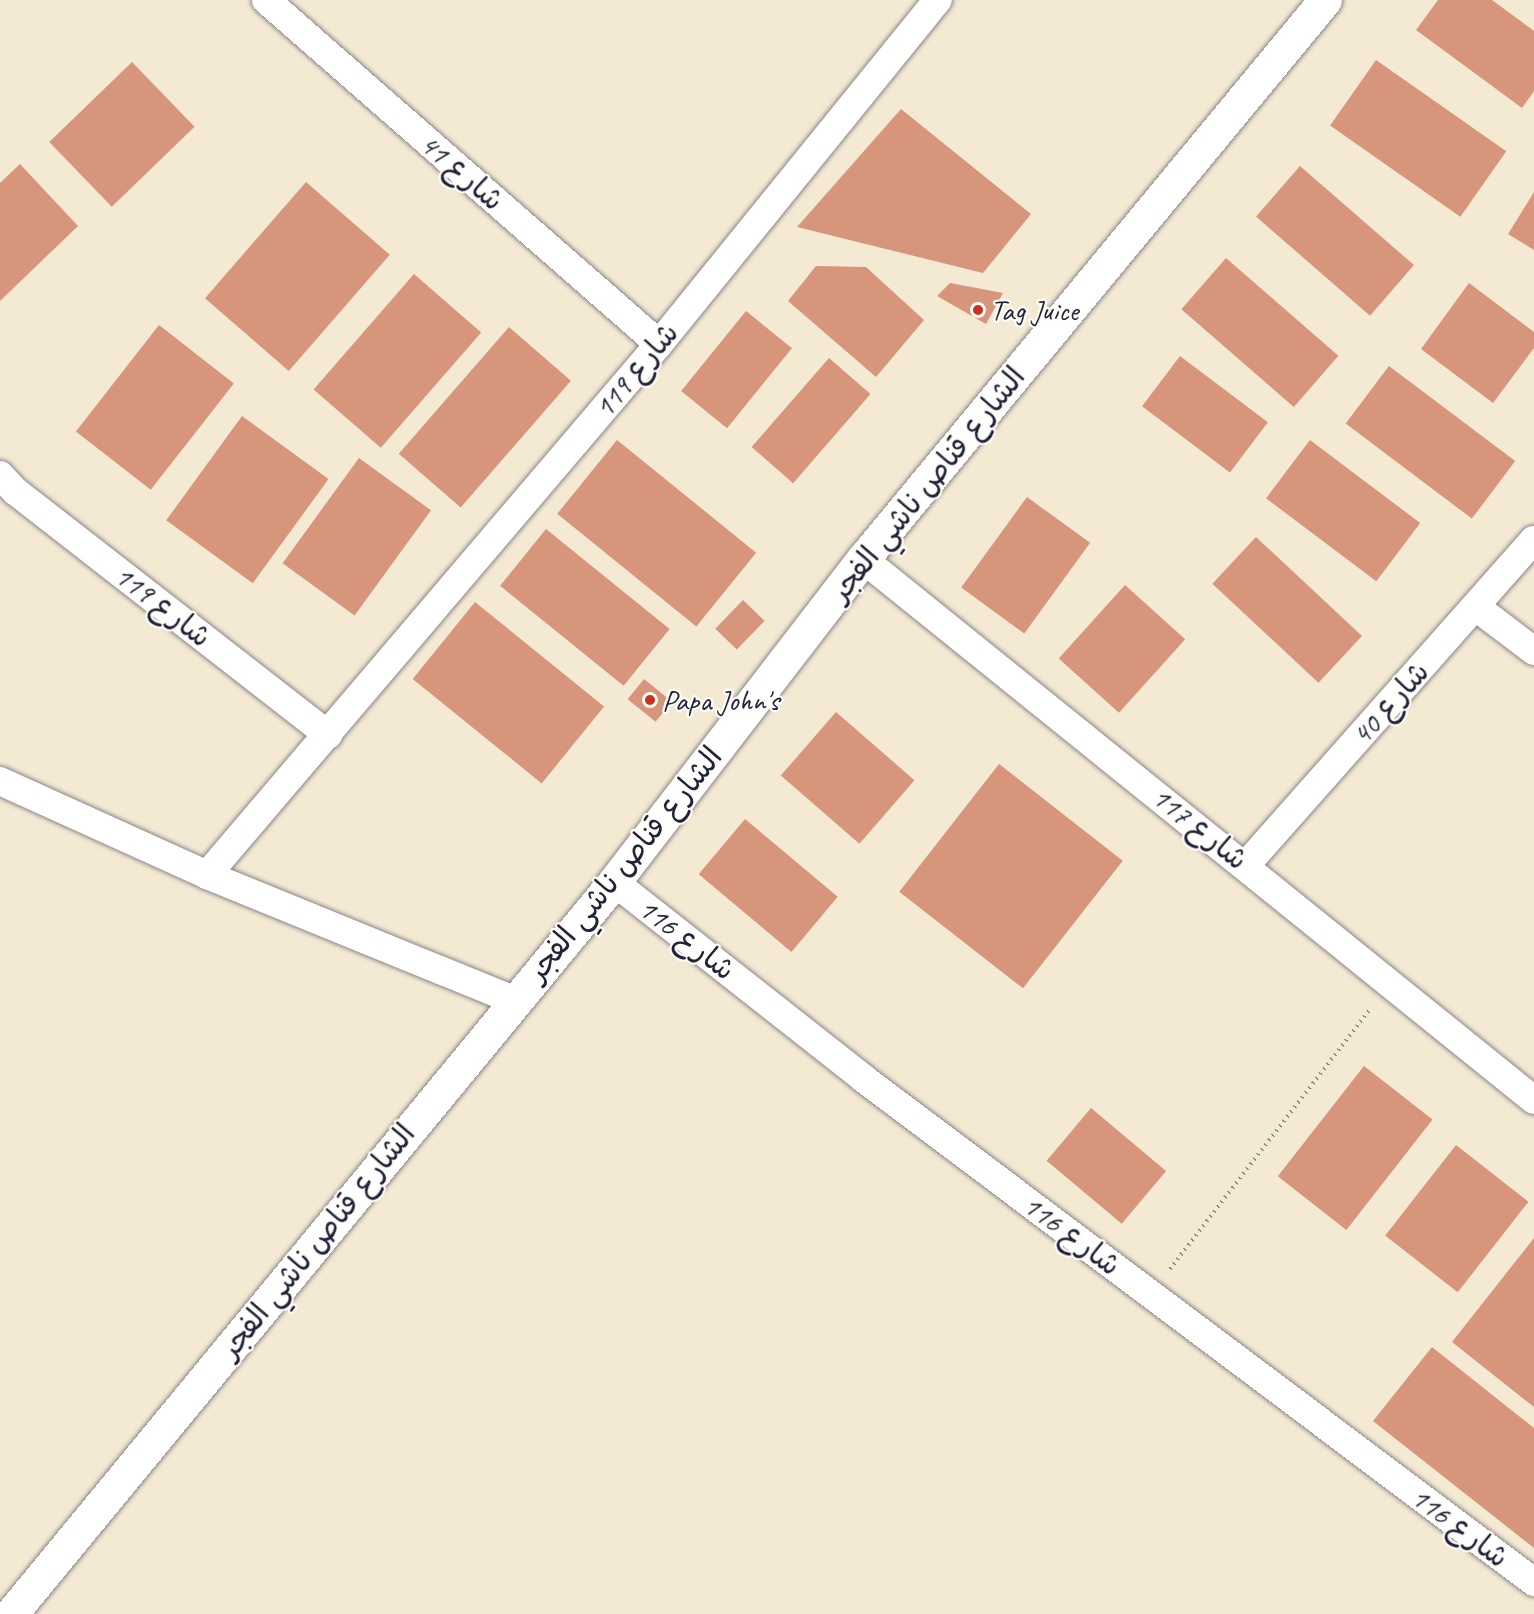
<!DOCTYPE html>
<meta charset="utf-8">
<style>
body{margin:0}
#map{position:relative;width:1534px;height:1614px;overflow:hidden;background:#f4e9d3;font-family:Caveat,"Playpen Sans Arabic",sans-serif}
div>[style]{position:absolute}
.building>*{inset:0;background:#d7957b;transform-origin:0 0}
.path>*{height:4px;margin-top:-2px;transform-origin:0;background:repeating-linear-gradient(90deg,#8b8687 0 1.5px,transparent 0 6px)}
.roads{filter:drop-shadow(0 0 2px #8b8687) drop-shadow(0 0 2px #8b8687)}
.street>*{height:28px;margin:-14px;padding:0 14px;transform-origin:14px;border-radius:14px;background:#fff}
.secondary>*{height:33px;margin:-16.5px;padding:0 16.5px;transform-origin:16.5px;border-radius:16.5px;background:#fff}
.dots>*{width:16px;height:16px;translate:-50% -50%;box-sizing:border-box;border:3px solid #fdfcf7;border-radius:50%}
span{translate:-50% -50%;white-space:nowrap;text-align:center;line-height:1.15;-webkit-text-stroke:4.5px #fdfcf7;paint-order:stroke}
.street-label{font-size:30px;color:#22223b}
.poi-label{font-size:30px;color:#22223b}
.left{translate:0 -50%;text-align:left}
</style>
<div id="map">
<div class="building">
<i style="clip-path:polygon(1438px 0,1492px 0,1534px 31px,1534px 91px,1522px 108px,1416px 30px)"></i>
<i style="left:1376px;top:60px;width:159px;height:80px;rotate:35deg"></i>
<i style="left:132px;top:62px;width:90px;height:115px;rotate:46deg"></i>
<i style="clip-path:polygon(901px 109px,1031px 214px,983px 273px,797px 227px)"></i>
<i style="clip-path:polygon(20px 164px,78px 226px,0 301px,0 183px)"></i>
<i style="left:1300px;top:166px;width:151px;height:67px;rotate:41deg"></i>
<i style="left:306px;top:182px;width:111px;height:154px;rotate:41deg"></i>
<i style="clip-path:polygon(1534px 192px,1534px 250px,1508px 234px)"></i>
<i style="left:1226px;top:258px;width:149px;height:68px;rotate:41deg"></i>
<i style="clip-path:polygon(816px 266px,866px 267px,924px 320px,876px 377px,788px 301px)"></i>
<i style="left:414px;top:274px;width:89px;height:153px;rotate:41deg"></i>
<i style="clip-path:polygon(950px 283px,1003px 293px,986px 324px,937px 296px)"></i>
<i style="clip-path:polygon(1469px 283px,1534px 332px,1534px 348px,1493px 403px,1421px 349px)"></i>
<i style="left:746px;top:311px;width:59px;height:103px;rotate:39deg"></i>
<i style="left:159px;top:325px;width:95px;height:135px;rotate:38deg"></i>
<i style="left:509px;top:327px;width:82px;height:168px;rotate:41deg"></i>
<i style="left:1180px;top:356px;width:110px;height:63px;rotate:37deg"></i>
<i style="left:829px;top:358px;width:55px;height:118px;rotate:41deg"></i>
<i style="left:1389px;top:366px;width:158px;height:72px;rotate:37deg"></i>
<i style="left:242px;top:416px;width:107px;height:129px;rotate:36deg"></i>
<i style="left:617px;top:440px;width:179px;height:95px;rotate:39deg"></i>
<i style="left:1310px;top:440px;width:138px;height:73px;rotate:37deg"></i>
<i style="left:359px;top:458px;width:89px;height:130px;rotate:36deg"></i>
<i style="left:1027px;top:497px;width:78px;height:112px;rotate:36deg"></i>
<i style="left:546px;top:529px;width:159px;height:73px;rotate:39deg"></i>
<i style="left:1256px;top:537px;width:145px;height:64px;rotate:43deg"></i>
<i style="left:1125px;top:585px;width:81px;height:99px;rotate:42deg"></i>
<i style="left:743px;top:600px;width:30px;height:40px;rotate:44deg"></i>
<i style="left:475px;top:602px;width:166px;height:99px;rotate:39deg"></i>
<i style="left:644px;top:679px;width:36px;height:26px;rotate:39deg"></i>
<i style="left:836px;top:712px;width:104px;height:84px;rotate:41deg"></i>
<i style="left:999px;top:764px;width:157px;height:162px;rotate:38deg"></i>
<i style="left:745px;top:819px;width:121px;height:72px;rotate:40deg"></i>
<i style="left:1364px;top:1066px;width:87px;height:140px;rotate:38deg"></i>
<i style="left:1091px;top:1108px;width:98px;height:69px;rotate:40deg"></i>
<i style="left:1456px;top:1145px;width:92px;height:115px;rotate:38deg"></i>
<i style="clip-path:polygon(1534px 1238px,1534px 1407px,1452px 1342px)"></i>
<i style="clip-path:polygon(1432px 1347px,1534px 1428px,1534px 1548px,1373px 1421px)"></i>
</div>
<div class="path">
<i style="left:1170px;top:1269px;width:328px;rotate:-52.4deg"></i>
</div>
<div class="roads">
<div class="street">
<i style="left:266px;top:0;width:522px;rotate:41.2deg"></i>
<i style="left:0;top:475px;width:22px;rotate:47deg"></i>
<i style="left:15px;top:491px;width:397px;rotate:37.9deg"></i>
<i style="left:863px;top:559px;width:862px;rotate:38.88deg"></i>
<i style="left:1476px;top:607px;width:73px;rotate:37.2deg"></i>
<i style="left:0;top:781px;width:227px;rotate:24.4deg"></i>
<i style="left:207px;top:875px;width:331px;rotate:22.2deg"></i>
<i style="left:1246px;top:865px;width:434px;rotate:-48.5deg"></i>
<i style="left:207px;top:875px;width:697px;rotate:-49.59deg"></i>
<i style="left:659px;top:344px;width:443px;rotate:-51deg"></i>
<i style="left:614px;top:882px;width:318px;rotate:38.2deg"></i>
<i style="left:864px;top:1079px;width:838px;rotate:36.9deg"></i>
</div>
<div class="secondary">
<i style="left:11px;top:1614px;width:948px;rotate:-50.52deg"></i>
<i style="left:614px;top:882px;width:408px;rotate:-52.4deg"></i>
<i style="left:863px;top:559px;width:725px;rotate:-50.43deg"></i>
</div>
</div>
<div class="dots">
<i style="left:978px;top:310px;background:#c8321e"></i>
<i style="left:650px;top:700px;background:#c8321e"></i>
</div>
<div class="street-label">
<span style="left:462px;top:172px;rotate:41deg">شارع 41</span>
<span style="left:636px;top:370px;rotate:-50deg">شارع 119</span>
<span style="left:927px;top:484px;rotate:-51deg">الشارع قناص ناشي الفجر</span>
<span style="left:163px;top:606px;rotate:38deg">شارع 119</span>
<span style="left:1390px;top:703px;rotate:-48deg">شارع 40</span>
<span style="left:1200px;top:828px;rotate:39deg">شارع 117</span>
<span style="left:624px;top:864px;rotate:-51deg">الشارع قناص ناشي الفجر</span>
<span style="left:687px;top:939px;rotate:38deg">شارع 116</span>
<span style="left:1072px;top:1235px;rotate:37deg">شارع 116</span>
<span style="left:317px;top:1241px;rotate:-51deg">الشارع قناص ناشي الفجر</span>
<span style="left:1460px;top:1527px;rotate:37deg">شارع 116</span>
</div>
<div class="poi-label">
<span class="left" style="left:990px;top:310px">Tag Juice</span>
<span class="left" style="left:662px;top:700px">Papa John's</span>
</div>
</div>
